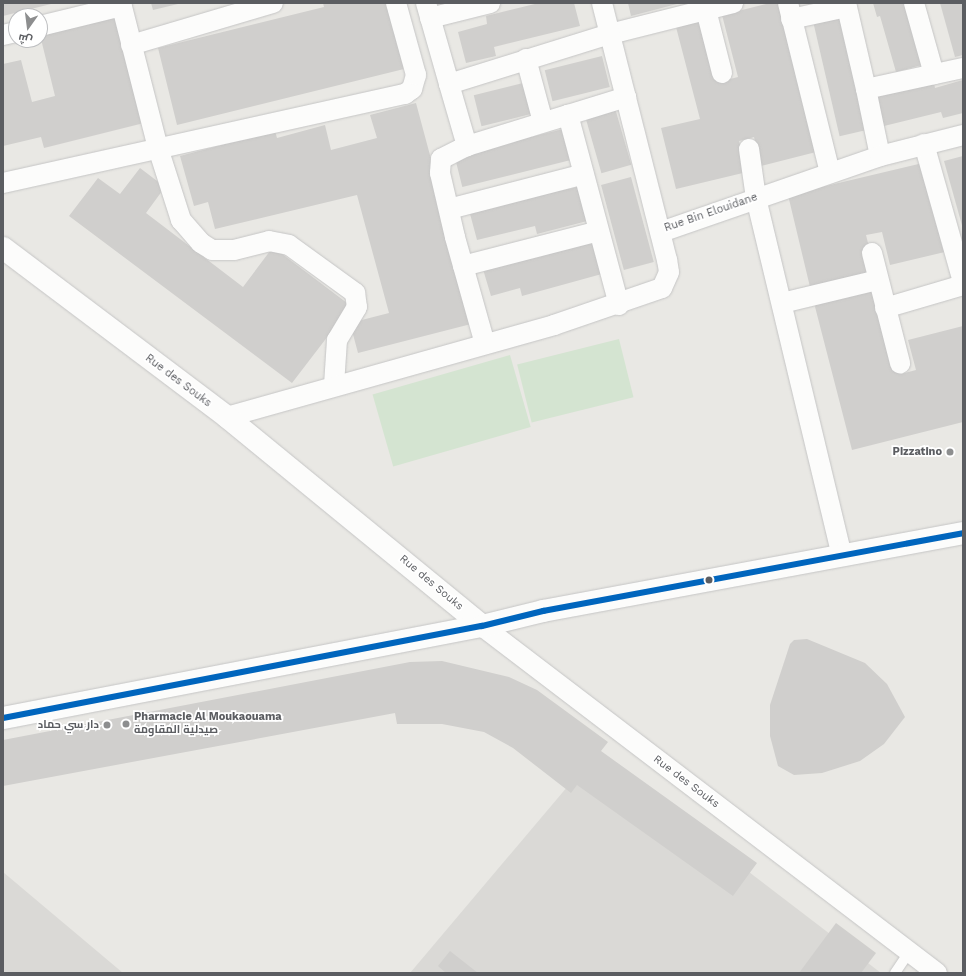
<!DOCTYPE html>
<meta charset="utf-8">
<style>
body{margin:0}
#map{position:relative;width:966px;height:976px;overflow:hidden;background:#e9e8e4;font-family:"Work Sans",Cairo,sans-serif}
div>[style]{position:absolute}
.industrial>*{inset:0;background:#dad9d6}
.green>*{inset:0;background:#d4e4d1;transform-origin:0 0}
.building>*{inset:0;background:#d0cfcd;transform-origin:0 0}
.roads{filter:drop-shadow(0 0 1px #c5c5c5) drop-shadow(0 0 1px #c5c5c5)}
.lane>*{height:10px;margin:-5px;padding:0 5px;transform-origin:5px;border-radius:5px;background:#fcfcfb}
.street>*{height:20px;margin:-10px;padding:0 10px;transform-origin:10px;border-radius:10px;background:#fcfcfb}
.secondary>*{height:22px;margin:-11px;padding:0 11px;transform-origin:11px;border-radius:11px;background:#fcfcfb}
.bus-1>*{height:6px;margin:-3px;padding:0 3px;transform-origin:3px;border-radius:3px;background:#0065bd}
.dots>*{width:11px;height:11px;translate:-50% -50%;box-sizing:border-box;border:2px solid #fff;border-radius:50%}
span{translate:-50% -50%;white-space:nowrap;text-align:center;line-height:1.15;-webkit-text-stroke:3.5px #fff;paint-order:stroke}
.street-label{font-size:11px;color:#5b5d61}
.poi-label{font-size:11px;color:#5b5d61;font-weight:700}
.right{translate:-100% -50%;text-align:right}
.left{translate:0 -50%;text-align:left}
.frame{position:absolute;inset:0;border:4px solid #5b5d61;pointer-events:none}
.north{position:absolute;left:8px;top:8px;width:40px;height:40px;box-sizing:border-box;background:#fff;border:1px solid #bdbec0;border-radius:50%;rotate:194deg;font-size:11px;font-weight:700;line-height:16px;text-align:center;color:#5b5d61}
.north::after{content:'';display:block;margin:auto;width:14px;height:18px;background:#8d8e8f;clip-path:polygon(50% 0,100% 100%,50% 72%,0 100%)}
</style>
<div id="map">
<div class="industrial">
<i style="clip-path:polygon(595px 754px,881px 973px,410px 973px)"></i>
<i style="clip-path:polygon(3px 872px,123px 973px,3px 973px)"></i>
</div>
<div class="green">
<i style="left:619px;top:339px;width:60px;height:105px;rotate:76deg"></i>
<i style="left:510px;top:355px;width:75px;height:143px;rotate:74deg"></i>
</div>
<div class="building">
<i style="clip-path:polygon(3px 3px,51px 3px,51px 4px,3px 16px)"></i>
<i style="clip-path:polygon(151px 3px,178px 3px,178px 4px,153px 10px)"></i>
<i style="clip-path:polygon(323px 3px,388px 3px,404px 69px,177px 125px,158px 48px,324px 7px)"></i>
<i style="clip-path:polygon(539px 3px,574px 3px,580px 26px,494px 47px,496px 56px,466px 63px,458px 32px,487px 24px,486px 16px)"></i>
<i style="clip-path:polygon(628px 3px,677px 3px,677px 4px,631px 16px)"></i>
<i style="clip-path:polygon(770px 3px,782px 3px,820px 151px,761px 166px,754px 137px,739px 141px,747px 172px,676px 189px,661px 128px,700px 119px,676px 27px,706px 20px,722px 81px,738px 77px,722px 15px)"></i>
<i style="clip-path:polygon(873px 3px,906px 3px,929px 63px,896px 72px,880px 16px,877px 17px)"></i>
<i style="clip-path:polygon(940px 3px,963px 3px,963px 55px,955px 57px)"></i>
<i style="left:844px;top:13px;width:119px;height:32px;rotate:77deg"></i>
<i style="clip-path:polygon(117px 16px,144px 123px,44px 148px,41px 137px,3px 146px,3px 64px,21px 60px,32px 102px,55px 96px,40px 35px)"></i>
<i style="left:602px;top:56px;width:32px;height:59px;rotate:76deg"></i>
<i style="clip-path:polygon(933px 78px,935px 88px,963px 80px,963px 113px,943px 118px,941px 112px,884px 126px,875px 93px)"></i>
<i style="left:531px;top:81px;width:32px;height:59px;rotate:76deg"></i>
<i style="clip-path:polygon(416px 103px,475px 323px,358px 353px,350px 323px,389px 313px,357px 195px,215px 229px,208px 202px,194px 206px,180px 156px,275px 131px,277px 138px,325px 125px,331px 150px,377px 138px,370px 115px)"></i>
<i style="left:615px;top:108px;width:59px;height:31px;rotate:74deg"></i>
<i style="left:571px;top:127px;width:32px;height:120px;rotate:76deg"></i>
<i style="clip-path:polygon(963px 156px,963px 229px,944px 161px)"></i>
<i style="clip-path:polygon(927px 162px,949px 251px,890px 265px,882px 232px,866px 235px,875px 271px,810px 287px,788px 195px)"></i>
<i style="clip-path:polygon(140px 168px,165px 187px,146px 213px,243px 287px,273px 247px,351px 306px,292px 383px,69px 216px,98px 178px,120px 194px)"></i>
<i style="left:631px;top:177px;width:88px;height:31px;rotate:75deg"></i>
<i style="clip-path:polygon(587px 185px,595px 219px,537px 234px,535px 226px,477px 240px,469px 210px)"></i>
<i style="clip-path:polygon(600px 239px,609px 272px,522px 296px,520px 288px,491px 296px,482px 266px)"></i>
<i style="clip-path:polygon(878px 284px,901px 374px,916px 370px,908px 340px,963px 326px,963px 422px,852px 450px,813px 299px)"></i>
<i style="clip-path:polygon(807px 639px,865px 663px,887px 684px,905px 717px,884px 744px,860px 761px,822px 773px,794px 775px,778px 766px,770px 736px,770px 705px,790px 644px,794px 640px)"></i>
<i style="clip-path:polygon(442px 661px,509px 677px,537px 690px,608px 742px,601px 751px,757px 863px,733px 896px,577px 785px,571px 793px,513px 748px,484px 732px,442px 724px,397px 724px,395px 713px,3px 786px,3px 740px,410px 662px)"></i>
<i style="clip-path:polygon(836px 923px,876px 953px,861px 973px,799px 973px)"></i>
<i style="clip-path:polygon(450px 951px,478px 973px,446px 973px,438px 966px)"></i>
</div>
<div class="roads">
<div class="lane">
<i style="left:895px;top:973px;width:25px;rotate:-56deg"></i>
</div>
<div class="street">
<i style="left:121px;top:3px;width:150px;rotate:75.7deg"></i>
<i style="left:158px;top:148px;width:76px;rotate:72.3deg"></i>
<i style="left:181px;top:220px;width:30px;rotate:49deg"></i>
<i style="left:201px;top:243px;width:13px;rotate:32deg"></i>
<i style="left:212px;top:250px;width:22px"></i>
<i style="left:234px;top:250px;width:36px;rotate:-14deg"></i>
<i style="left:269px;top:241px;width:20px;rotate:11deg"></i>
<i style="left:289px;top:245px;width:82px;rotate:36deg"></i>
<i style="left:355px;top:293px;width:14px;rotate:82deg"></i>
<i style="left:357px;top:307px;width:39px;rotate:121deg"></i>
<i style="left:337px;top:340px;width:45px;rotate:93.8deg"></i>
<i style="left:426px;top:3px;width:84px;rotate:74.1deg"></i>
<i style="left:449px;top:84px;width:169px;rotate:-17.3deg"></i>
<i style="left:610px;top:34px;width:127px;rotate:-14.1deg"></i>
<i style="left:788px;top:3px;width:175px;rotate:76.1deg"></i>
<i style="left:846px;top:3px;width:88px;rotate:76.9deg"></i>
<i style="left:866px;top:89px;width:99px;rotate:-12.2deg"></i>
<i style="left:914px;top:3px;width:74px;rotate:74.3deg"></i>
<i style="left:706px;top:10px;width:65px;rotate:75.7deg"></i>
<i style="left:430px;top:18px;width:62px;rotate:-14deg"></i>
<i style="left:791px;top:19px;width:57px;rotate:-12.1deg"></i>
<i style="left:40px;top:26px;width:84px;rotate:-13.7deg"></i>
<i style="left:3px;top:35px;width:13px;rotate:-13deg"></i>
<i style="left:131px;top:45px;width:148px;rotate:-16.5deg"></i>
<i style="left:526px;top:59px;width:65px;rotate:74.9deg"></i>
<i style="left:449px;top:84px;width:65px;rotate:73.8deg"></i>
<i style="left:866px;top:89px;width:68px;rotate:78.2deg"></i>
<i style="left:924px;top:144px;width:143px;rotate:74.2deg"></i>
<i style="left:749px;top:149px;width:49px;rotate:81.9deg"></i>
<i style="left:756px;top:198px;width:367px;rotate:76.5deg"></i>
<i style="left:3px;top:183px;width:412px;rotate:-12.5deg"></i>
<i style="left:405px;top:94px;width:9px;rotate:-36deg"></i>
<i style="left:412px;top:89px;width:15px;rotate:-74deg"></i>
<i style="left:416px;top:75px;width:75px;rotate:-105.5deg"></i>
<i style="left:449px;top:209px;width:139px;rotate:-14.5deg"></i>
<i style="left:661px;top:232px;width:232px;rotate:-19.1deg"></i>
<i style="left:880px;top:156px;width:86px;rotate:-14.2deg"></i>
<i style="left:872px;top:253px;width:114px;rotate:75.7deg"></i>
<i style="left:463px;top:266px;width:140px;rotate:-14.4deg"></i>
<i style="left:782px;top:303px;width:99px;rotate:-13.5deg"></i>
<i style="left:619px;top:305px;width:197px;rotate:-105deg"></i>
<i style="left:568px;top:115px;width:61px;rotate:-17.2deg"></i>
<i style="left:885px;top:308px;width:81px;rotate:-16.4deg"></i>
<i style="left:485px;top:344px;width:111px;rotate:-105.7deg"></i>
<i style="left:455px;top:237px;width:66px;rotate:-103.2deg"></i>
<i style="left:440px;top:173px;width:14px;rotate:-86deg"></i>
<i style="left:441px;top:159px;width:29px;rotate:-27deg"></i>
<i style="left:467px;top:146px;width:106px;rotate:-17.1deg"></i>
<i style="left:227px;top:417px;width:340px;rotate:-15.7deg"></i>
<i style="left:554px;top:325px;width:114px;rotate:-18.9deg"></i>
<i style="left:662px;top:288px;width:17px;rotate:-66deg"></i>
<i style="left:669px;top:272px;width:12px;rotate:-99deg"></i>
<i style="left:667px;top:260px;width:265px;rotate:-104.2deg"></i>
<i style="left:482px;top:626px;width:572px;rotate:37.33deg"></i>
</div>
<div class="secondary">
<i style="left:3px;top:248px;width:281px;rotate:37deg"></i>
<i style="left:227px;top:417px;width:330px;rotate:39.3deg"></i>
<i style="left:3px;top:718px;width:488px;rotate:-10.9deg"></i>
<i style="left:482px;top:626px;width:63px;rotate:-13.8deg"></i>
<i style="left:543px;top:611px;width:427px;rotate:-10.5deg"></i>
</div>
</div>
<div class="bus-1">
<i style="left:3px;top:718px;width:488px;rotate:-10.9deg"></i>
<i style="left:482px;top:626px;width:63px;rotate:-13.8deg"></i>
<i style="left:543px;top:611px;width:427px;rotate:-10.5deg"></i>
</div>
<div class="dots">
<i style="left:950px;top:452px;background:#8d8e8f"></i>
<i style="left:709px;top:580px;background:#5b5d61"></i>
<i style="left:126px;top:724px;background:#8d8e8f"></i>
<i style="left:107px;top:725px;background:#8d8e8f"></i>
</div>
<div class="street-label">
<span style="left:711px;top:213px;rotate:-19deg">Rue Bin Elouidane</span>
<span style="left:178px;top:381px;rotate:37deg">Rue des Souks</span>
<span style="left:431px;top:583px;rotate:40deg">Rue des Souks</span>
<span style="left:686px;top:782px;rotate:37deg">Rue des Souks</span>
</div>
<div class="poi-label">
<span class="right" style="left:942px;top:452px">Pizzatino</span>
<span class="left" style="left:134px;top:724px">Pharmacie Al Moukaouama<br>صيدلية المقاومة</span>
<span class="right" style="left:99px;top:725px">دار سي حماد</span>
</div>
<div class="frame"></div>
<div class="north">ش</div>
</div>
